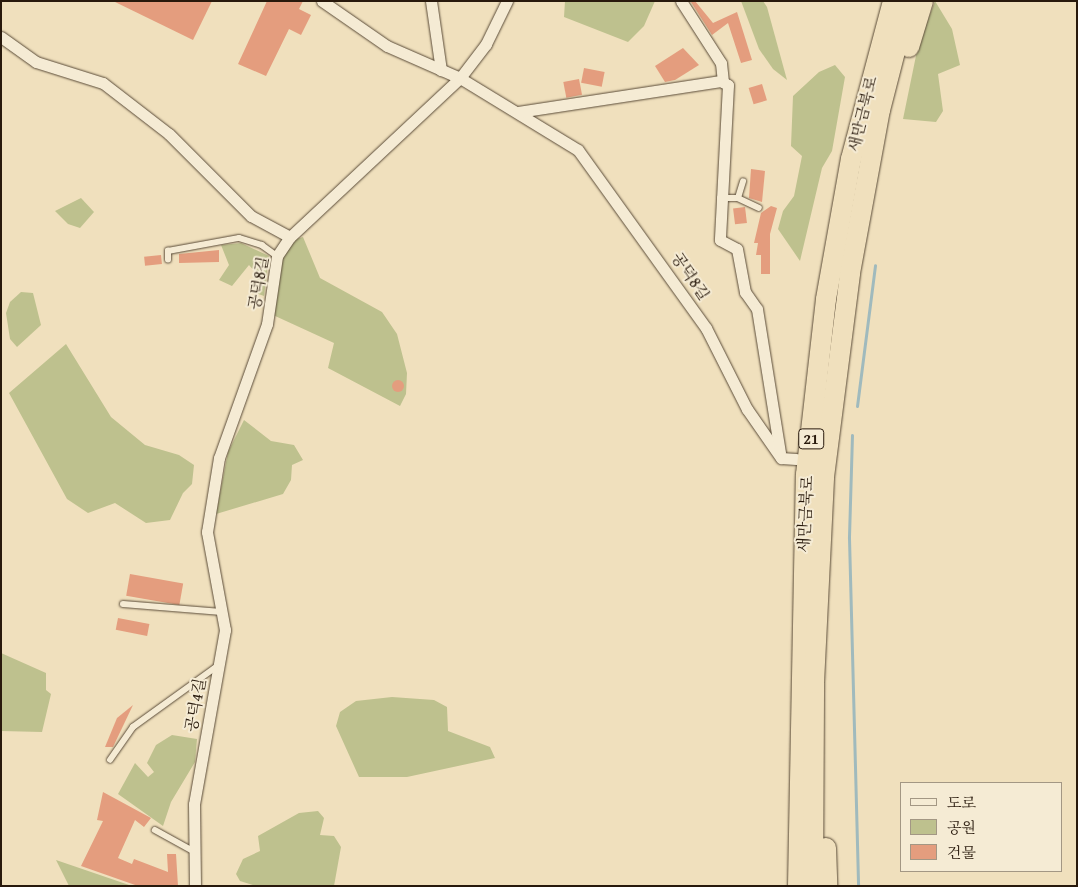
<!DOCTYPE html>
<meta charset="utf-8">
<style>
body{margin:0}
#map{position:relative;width:1078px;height:887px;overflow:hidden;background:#f0e0bd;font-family:"Gentium Book Plus","Noto Serif KR",serif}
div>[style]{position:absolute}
.green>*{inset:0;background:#bec18e}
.stream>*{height:3px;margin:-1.5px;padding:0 1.5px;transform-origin:1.5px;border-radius:1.5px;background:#a0babd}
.building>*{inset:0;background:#e49d7e;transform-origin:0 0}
.round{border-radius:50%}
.roads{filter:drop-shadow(0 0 1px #5a4b38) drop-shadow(0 0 1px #5a4b38)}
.lane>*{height:5.5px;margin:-2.75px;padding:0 2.75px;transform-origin:2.75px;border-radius:2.75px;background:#f5ebd4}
.street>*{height:11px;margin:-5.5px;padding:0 5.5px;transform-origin:5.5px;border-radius:5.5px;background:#f5ebd4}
.highway>*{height:20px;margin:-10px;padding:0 10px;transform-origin:10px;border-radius:10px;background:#f0e0bd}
span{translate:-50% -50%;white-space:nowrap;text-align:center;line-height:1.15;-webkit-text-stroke:4px #f5ebd4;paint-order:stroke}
.shield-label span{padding:1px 4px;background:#f5ebd4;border:1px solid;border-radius:4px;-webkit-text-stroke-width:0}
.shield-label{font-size:15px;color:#28190c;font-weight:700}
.street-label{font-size:16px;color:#28190c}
.frame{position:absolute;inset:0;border:2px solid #28190c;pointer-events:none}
.legend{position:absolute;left:900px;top:782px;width:162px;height:90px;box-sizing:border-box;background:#f5ebd4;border:1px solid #a39784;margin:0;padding:6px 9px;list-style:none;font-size:15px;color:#28190c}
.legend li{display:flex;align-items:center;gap:10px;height:25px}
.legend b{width:25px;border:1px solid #a39784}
</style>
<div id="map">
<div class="green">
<i style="clip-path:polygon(565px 1px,655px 1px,644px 26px,628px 42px,564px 17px)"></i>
<i style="clip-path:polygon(741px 1px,763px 1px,767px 7px,787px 80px,773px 69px,759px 49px)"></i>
<i style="clip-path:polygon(935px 1px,952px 29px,960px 65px,938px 74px,943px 111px,936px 122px,903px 119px,918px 46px)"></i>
<i style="clip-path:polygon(835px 65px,845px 77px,832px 151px,822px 168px,800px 261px,778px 229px,783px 211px,794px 196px,802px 156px,791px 146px,793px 96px,819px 72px)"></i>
<i style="clip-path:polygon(81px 198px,94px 212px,80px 228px,68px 224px,55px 211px)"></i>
<i style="clip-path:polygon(303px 237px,320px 278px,382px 312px,397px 334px,407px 373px,406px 394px,400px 406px,328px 368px,334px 343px,273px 315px,281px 259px,290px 241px)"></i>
<i style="clip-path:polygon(241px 243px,269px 256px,264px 296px,250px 291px,257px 274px,249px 265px,232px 286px,219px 280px,229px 265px,221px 245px)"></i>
<i style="clip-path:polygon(21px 292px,33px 293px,41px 325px,17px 347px,10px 339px,6px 313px,10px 302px)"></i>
<i style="clip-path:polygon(66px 344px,111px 417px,145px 445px,179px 455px,194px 465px,192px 484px,183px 493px,170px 520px,146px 523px,115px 503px,88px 513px,67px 499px,9px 393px)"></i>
<i style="clip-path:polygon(244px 420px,271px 441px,294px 445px,303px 460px,292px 465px,291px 480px,283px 494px,216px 514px,228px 452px)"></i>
<i style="clip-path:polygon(1px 653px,46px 673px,46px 690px,51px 694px,42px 732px,1px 731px)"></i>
<i style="clip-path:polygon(392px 697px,434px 700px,447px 707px,448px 731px,490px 747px,495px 758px,407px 777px,359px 777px,336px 726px,340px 712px,356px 701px)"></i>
<i style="clip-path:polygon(172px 735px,197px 739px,195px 762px,171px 802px,163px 826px,118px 794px,135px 763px,148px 777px,154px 772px,147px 763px,156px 745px)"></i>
<i style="clip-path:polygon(318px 811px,324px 818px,320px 835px,334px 836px,341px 847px,334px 886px,256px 886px,240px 881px,236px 874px,243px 859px,260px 851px,258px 836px,299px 813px)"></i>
<i style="clip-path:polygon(56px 860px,132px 886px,69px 886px)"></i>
</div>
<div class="stream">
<i style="left:857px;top:406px;width:142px;rotate:-82.7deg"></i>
<i style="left:852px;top:435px;width:103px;rotate:91.7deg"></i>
<i style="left:849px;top:538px;width:348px;rotate:88.5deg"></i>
</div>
<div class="building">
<i style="clip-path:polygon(113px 1px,212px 1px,193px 40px)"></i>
<i style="clip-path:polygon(267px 1px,303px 1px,299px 9px,311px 15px,301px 35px,289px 29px,266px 76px,238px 64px)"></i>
<i style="clip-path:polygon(695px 1px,713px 23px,737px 12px,752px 60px,741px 63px,728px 23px,712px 35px,691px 2px)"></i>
<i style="clip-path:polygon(683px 48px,699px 65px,675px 80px,665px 82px,655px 66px)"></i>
<i style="left:584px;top:68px;width:21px;height:15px;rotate:11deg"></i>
<i style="left:579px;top:79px;width:16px;height:16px;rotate:79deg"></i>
<i style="left:762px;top:84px;width:17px;height:14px;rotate:73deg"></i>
<i style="clip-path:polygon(751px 169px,765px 171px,762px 202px,749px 198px)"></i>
<i style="clip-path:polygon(771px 206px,777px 208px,770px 234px,770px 274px,761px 274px,761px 255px,756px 255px,758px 243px,754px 243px,761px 213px)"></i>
<i style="left:745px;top:207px;width:16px;height:12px;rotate:83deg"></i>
<i style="clip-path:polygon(219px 250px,219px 262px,179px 263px,179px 254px)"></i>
<i style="left:161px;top:255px;width:9px;height:17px;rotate:84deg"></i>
<i class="round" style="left:392px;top:380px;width:12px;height:12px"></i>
<i style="left:130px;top:574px;width:54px;height:22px;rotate:10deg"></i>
<i style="left:118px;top:618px;width:32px;height:12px;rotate:11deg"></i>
<i style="clip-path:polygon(133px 705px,113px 747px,105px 747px,117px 718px)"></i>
<i style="clip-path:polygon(103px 792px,151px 818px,144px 827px,135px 820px,118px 858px,132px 864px,134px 859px,168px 872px,167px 854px,176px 854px,178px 886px,138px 886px,81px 866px,103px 821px,97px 820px)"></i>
</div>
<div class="roads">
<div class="lane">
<i style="left:720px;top:198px;width:18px"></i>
<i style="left:738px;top:198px;width:17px;rotate:-73deg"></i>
<i style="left:738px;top:198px;width:23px;rotate:25deg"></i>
<i style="left:168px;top:260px;width:9px;rotate:-90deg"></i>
<i style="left:168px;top:251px;width:72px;rotate:-10.4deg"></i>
<i style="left:239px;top:238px;width:24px;rotate:17deg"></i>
<i style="left:262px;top:245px;width:19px;rotate:36deg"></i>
<i style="left:123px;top:604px;width:99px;rotate:4.6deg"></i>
<i style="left:110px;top:760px;width:40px;rotate:-55.1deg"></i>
<i style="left:133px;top:727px;width:106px;rotate:-35.8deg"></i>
<i style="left:155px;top:830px;width:43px;rotate:28.9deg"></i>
</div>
<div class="street">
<i style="left:322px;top:1px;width:79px;rotate:34.7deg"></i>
<i style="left:387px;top:46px;width:80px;rotate:23.7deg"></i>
<i style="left:460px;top:78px;width:138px;rotate:31.4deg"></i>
<i style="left:578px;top:150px;width:219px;rotate:54.3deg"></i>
<i style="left:706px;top:328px;width:91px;rotate:63.2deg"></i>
<i style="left:747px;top:409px;width:60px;rotate:55.2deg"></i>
<i style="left:781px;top:458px;width:15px;rotate:4deg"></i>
<i style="left:431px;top:1px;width:70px;rotate:81.8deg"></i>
<i style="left:681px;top:1px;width:74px;rotate:57.2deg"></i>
<i style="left:721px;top:63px;width:19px;rotate:84deg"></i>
<i style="left:1px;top:37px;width:43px;rotate:35.5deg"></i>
<i style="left:36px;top:62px;width:70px;rotate:17.4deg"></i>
<i style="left:103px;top:83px;width:83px;rotate:37.7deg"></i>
<i style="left:169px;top:134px;width:116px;rotate:45deg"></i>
<i style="left:251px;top:216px;width:44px;rotate:28.3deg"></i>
<i style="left:518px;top:112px;width:205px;rotate:-8.7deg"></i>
<i style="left:721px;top:81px;width:8px;rotate:30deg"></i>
<i style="left:728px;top:85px;width:155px;rotate:93deg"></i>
<i style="left:720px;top:240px;width:19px;rotate:28deg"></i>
<i style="left:737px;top:249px;width:44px;rotate:79.5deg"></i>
<i style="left:745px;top:292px;width:21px;rotate:55deg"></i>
<i style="left:757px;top:309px;width:146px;rotate:80.9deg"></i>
<i style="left:195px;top:886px;width:82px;rotate:-90.7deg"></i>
<i style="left:194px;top:804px;width:177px;rotate:-79.9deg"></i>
<i style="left:225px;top:630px;width:100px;rotate:-100.4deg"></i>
<i style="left:207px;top:532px;width:75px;rotate:-80.8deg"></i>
<i style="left:219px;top:458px;width:142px;rotate:-70.3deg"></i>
<i style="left:267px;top:324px;width:69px;rotate:-81.6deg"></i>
<i style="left:277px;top:256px;width:23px;rotate:-56deg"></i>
<i style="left:290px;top:237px;width:233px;rotate:-43.1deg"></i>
<i style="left:460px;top:78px;width:43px;rotate:-52.6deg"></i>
<i style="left:486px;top:44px;width:48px;rotate:-64deg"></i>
</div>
<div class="highway">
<i style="left:909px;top:47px;width:48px;rotate:-73.1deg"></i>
<i style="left:826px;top:848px;width:38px;rotate:88deg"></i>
<i style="left:798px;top:886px;width:411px;rotate:-88.9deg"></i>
<i style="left:806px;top:475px;width:177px;rotate:-83.5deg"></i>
<i style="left:826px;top:299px;width:142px;rotate:-79.9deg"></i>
<i style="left:851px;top:159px;width:163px;rotate:-75.1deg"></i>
<i style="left:813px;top:886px;width:203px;rotate:-89.7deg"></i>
<i style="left:814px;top:683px;width:206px;rotate:-87.2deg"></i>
<i style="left:824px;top:477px;width:206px;rotate:-82.7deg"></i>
<i style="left:850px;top:273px;width:166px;rotate:-79.6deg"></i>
<i style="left:880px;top:110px;width:113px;rotate:-75.6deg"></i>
</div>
</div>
<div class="shield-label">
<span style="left:811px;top:439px">21</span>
</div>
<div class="street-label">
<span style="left:862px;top:114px;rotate:-76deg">새만금북로</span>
<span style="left:691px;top:276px;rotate:56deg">공덕8길</span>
<span style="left:258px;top:283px;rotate:-80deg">공덕8길</span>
<span style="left:805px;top:514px;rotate:-87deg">새만금북로</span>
<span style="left:195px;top:705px;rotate:-80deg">공덕4길</span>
</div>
<div class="frame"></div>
<ul class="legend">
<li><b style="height:6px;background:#f5ebd4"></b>도로</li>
<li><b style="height:14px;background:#bec18e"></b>공원</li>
<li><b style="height:14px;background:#e49d7e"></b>건물</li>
</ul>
</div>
